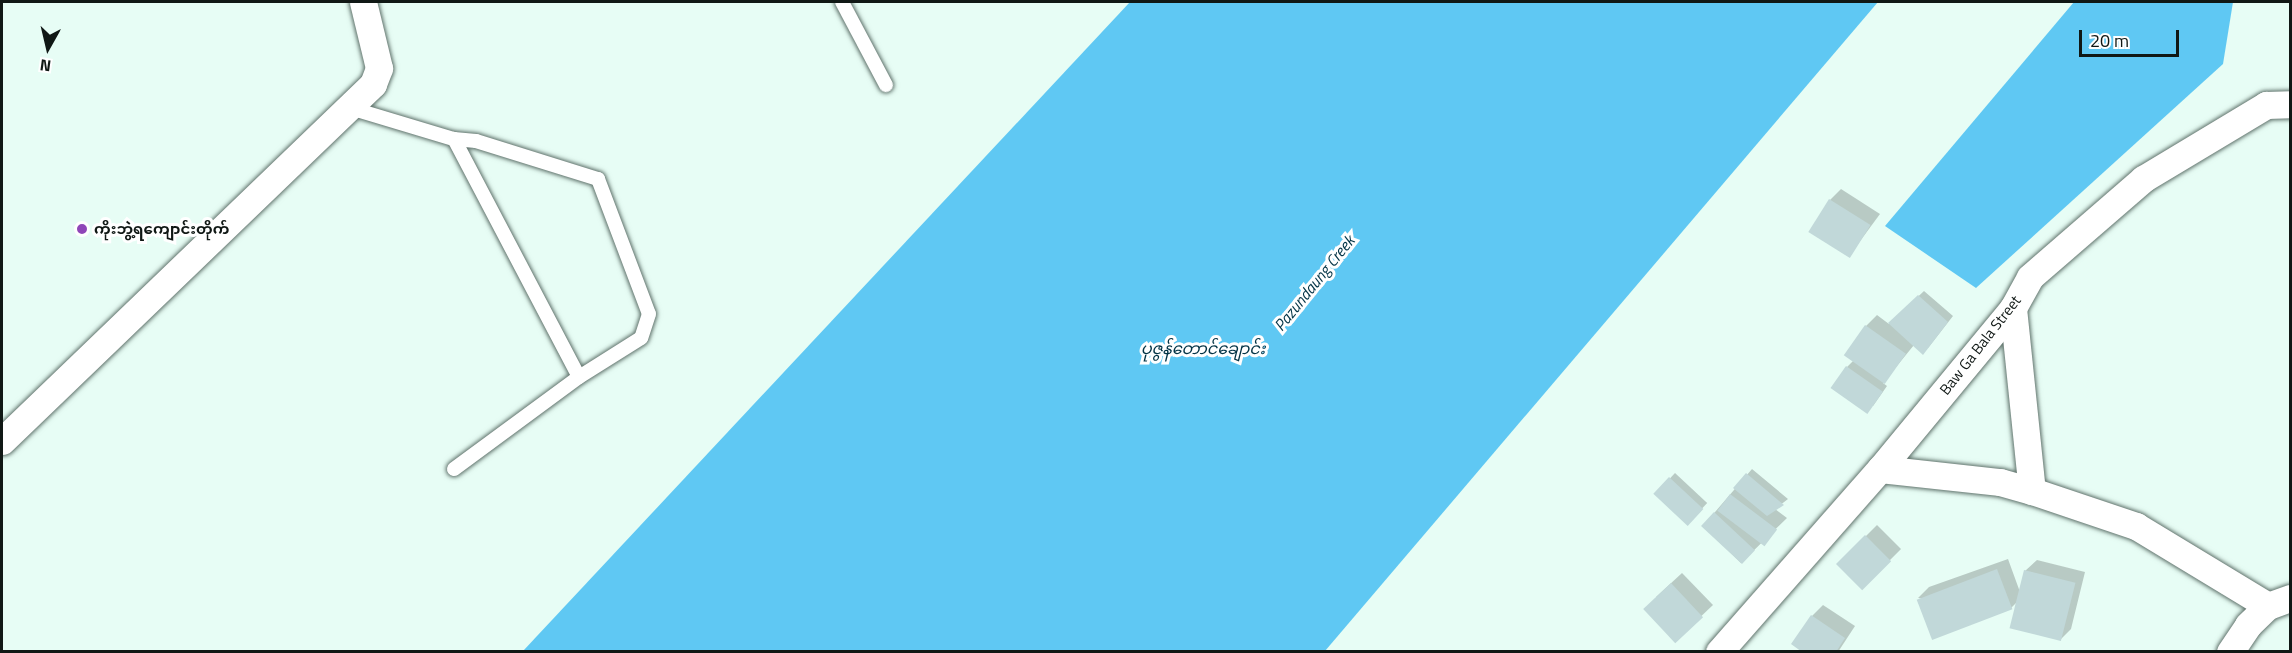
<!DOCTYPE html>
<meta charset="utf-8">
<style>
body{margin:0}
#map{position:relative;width:2292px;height:653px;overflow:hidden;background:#e7fdf5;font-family:"Titillium Web","Noto Sans Myanmar",sans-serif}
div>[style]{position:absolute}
.water>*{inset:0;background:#5fc8f3}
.shadow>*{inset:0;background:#0003;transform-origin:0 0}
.building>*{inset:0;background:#c1d8d9;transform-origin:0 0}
.roads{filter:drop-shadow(0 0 2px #60736c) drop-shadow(0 0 2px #60736c)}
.service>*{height:14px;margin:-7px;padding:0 7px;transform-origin:7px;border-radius:7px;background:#fff}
.minor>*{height:27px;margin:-13.5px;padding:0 13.5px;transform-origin:13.5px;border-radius:13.5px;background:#fff}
.dots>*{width:16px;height:16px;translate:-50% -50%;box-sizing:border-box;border:3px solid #fff;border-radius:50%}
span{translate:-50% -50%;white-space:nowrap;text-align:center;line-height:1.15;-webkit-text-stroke:6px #fff;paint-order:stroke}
.poi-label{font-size:15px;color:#101815;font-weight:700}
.left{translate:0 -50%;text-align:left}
.street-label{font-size:15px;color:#101815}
.water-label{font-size:16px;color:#023345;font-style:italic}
.frame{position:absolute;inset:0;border:3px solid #101815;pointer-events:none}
.north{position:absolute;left:18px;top:18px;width:60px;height:60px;-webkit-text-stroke:4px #fff;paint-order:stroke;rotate:188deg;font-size:16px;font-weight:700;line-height:24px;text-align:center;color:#101815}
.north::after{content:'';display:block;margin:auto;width:21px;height:27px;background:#101815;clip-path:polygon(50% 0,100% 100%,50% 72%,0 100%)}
.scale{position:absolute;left:2079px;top:30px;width:100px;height:27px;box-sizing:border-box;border:3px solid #101815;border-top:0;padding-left:8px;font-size:18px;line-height:21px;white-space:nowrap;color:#101815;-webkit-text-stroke:4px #fff;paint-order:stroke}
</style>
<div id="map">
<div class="water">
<i style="clip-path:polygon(1130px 2px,1878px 2px,1325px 651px,523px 651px)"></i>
<i style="clip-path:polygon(2074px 2px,2233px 2px,2223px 64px,1976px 288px,1885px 226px)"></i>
</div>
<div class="shadow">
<i style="clip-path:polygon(1841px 189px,1880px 214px,1849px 256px,1830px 200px)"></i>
<i style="clip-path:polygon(1924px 291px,1953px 316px,1928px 348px,1914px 345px,1883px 383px,1887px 386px,1873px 406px,1847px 367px,1854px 360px,1866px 326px,1877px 315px,1889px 324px)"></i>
<i style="clip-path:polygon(1752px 469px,1788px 499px,1775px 509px,1787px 518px,1741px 563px,1703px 526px)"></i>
<i style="left:1675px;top:473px;width:44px;height:29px;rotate:43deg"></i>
<i style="left:1877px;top:525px;width:34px;height:54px;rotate:45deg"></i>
<i style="clip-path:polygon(2008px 559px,2020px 592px,2025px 571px,2037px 560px,2085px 572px,2071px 629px,2060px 640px,2018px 601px,2011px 608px,1918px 598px,1929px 587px)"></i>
<i style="clip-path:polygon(1682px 573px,1713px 605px,1676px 640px,1656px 597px)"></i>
<i style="clip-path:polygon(1823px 605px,1855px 626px,1838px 652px,1805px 652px,1812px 616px)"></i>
</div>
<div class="building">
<i style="left:1829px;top:199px;width:49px;height:39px;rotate:32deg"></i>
<i style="clip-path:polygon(1918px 295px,1948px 322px,1923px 355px,1888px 323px)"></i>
<i style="left:1865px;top:325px;width:50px;height:37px;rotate:35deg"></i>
<i style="left:1846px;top:366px;width:45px;height:27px;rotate:35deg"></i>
<i style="clip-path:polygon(1746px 473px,1784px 505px,1767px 516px,1733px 488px)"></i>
<i style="left:1669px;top:477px;width:47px;height:23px;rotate:43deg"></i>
<i style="left:1730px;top:494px;width:59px;height:21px;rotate:37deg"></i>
<i style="left:1714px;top:512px;width:56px;height:19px;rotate:43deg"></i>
<i style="left:1865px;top:535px;width:37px;height:41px;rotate:45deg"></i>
<i style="left:1997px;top:569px;width:43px;height:86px;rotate:69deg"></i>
<i style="left:2024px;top:570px;width:53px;height:60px;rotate:14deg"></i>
<i style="left:1671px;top:583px;width:47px;height:38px;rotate:47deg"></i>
<i style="clip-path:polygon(1811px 615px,1845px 638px,1836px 652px,1802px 652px,1791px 644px)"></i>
</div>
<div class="roads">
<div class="service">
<i style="left:842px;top:2px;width:94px;rotate:62.1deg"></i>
<i style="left:347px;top:107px;width:112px;rotate:16.7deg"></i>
<i style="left:454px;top:139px;width:22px;rotate:5deg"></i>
<i style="left:476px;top:141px;width:128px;rotate:17.3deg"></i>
<i style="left:598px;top:179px;width:144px;rotate:69.3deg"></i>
<i style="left:649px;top:314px;width:25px;rotate:108deg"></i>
<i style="left:641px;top:338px;width:73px;rotate:147.8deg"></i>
<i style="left:579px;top:377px;width:269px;rotate:-117.7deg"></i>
<i style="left:454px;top:469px;width:155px;rotate:-36.4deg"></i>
</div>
<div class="minor">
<i style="left:2013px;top:308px;width:184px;rotate:84.1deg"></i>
<i style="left:2px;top:441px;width:515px;rotate:-43.9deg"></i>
<i style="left:373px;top:84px;width:17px;rotate:-69deg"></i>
<i style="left:379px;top:68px;width:68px;rotate:-103.6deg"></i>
<i style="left:1880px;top:469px;width:121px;rotate:6.2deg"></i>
<i style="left:2000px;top:482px;width:33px;rotate:16deg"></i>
<i style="left:2032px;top:491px;width:110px;rotate:18.6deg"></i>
<i style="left:2136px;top:526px;width:154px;rotate:31.2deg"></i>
<i style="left:2268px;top:606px;width:23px;rotate:-20deg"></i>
<i style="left:1719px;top:652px;width:244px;rotate:-48.7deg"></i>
<i style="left:1880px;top:469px;width:209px;rotate:-50.4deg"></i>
<i style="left:2013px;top:308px;width:35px;rotate:-61deg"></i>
<i style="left:2030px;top:277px;width:150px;rotate:-40.9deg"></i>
<i style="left:2143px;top:179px;width:144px;rotate:-31deg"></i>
<i style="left:2266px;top:105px;width:24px;rotate:-2deg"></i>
<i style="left:2230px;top:652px;width:32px;rotate:-56deg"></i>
<i style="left:2248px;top:625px;width:28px;rotate:-44deg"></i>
</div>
</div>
<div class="dots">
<i style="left:82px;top:229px;background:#8f46b8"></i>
</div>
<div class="poi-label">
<span class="left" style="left:94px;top:229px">ကိုးဘွဲ့ရကျောင်းတိုက်</span>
</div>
<div class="street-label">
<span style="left:1980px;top:345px;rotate:-52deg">Baw Ga Bala Street</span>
</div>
<div class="water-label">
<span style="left:1314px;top:283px;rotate:-51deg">Pazundaung Creek</span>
<span style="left:1203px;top:348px">ပုဇွန်တောင်ချောင်း</span>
</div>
<div class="frame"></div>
<div class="north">N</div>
<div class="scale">20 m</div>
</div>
